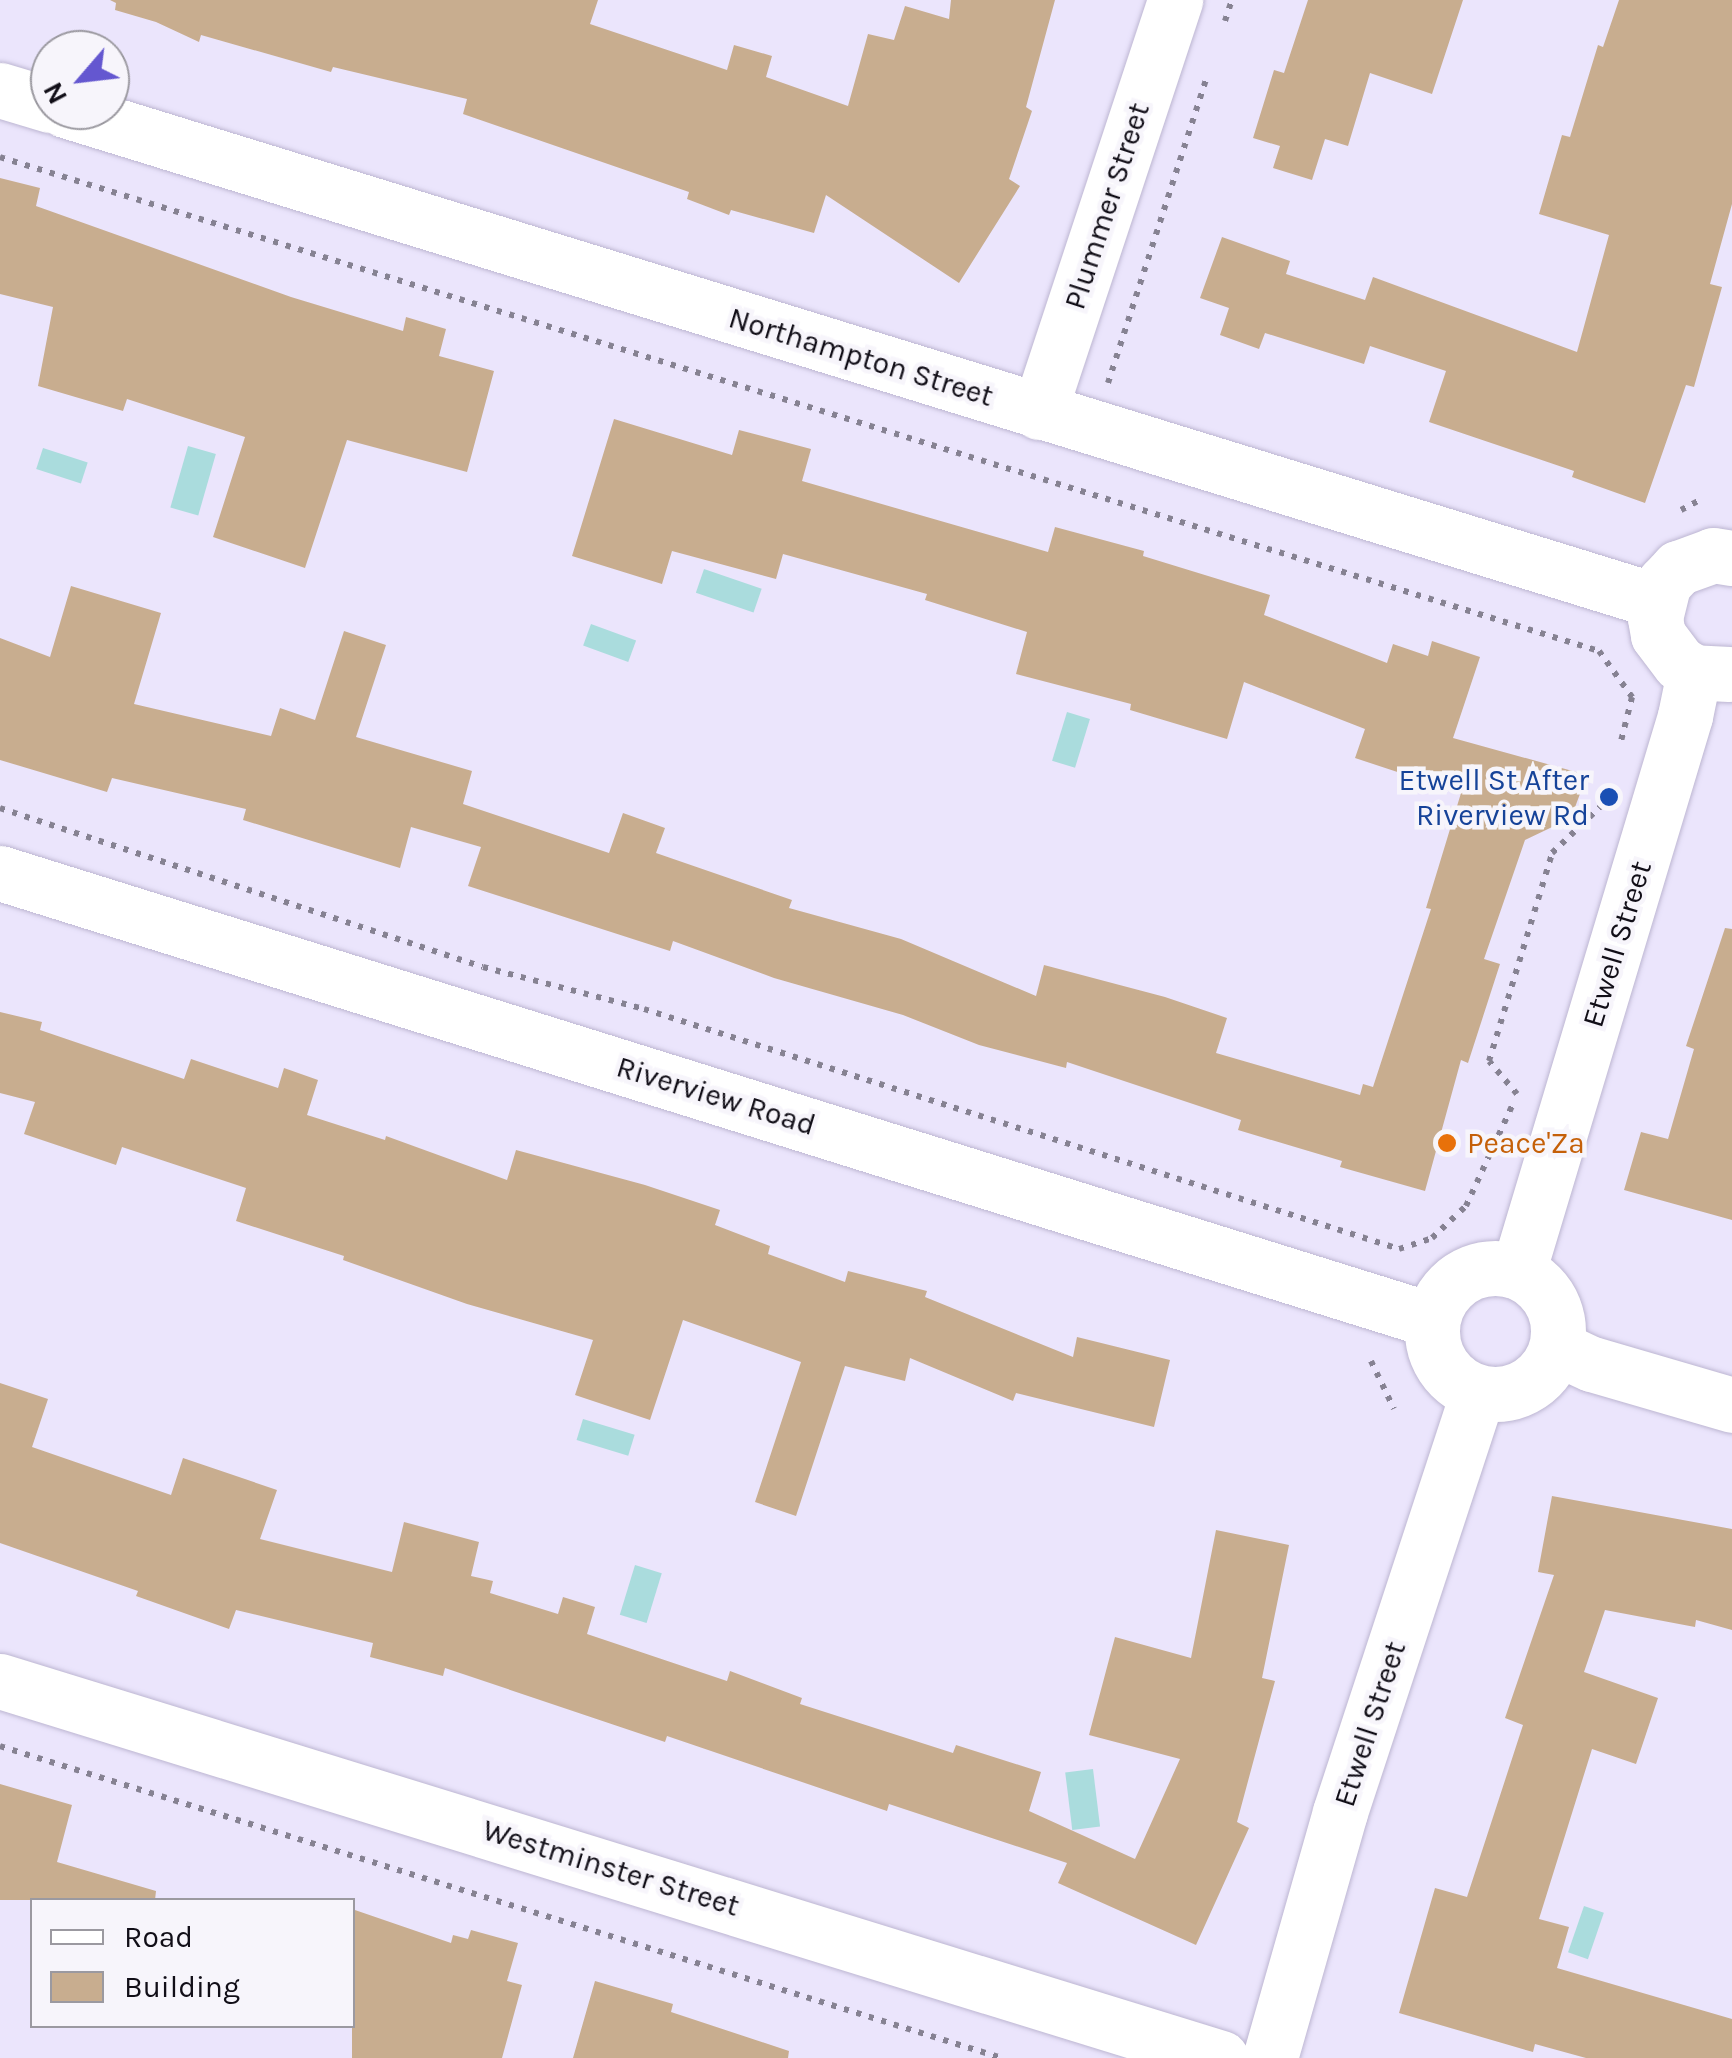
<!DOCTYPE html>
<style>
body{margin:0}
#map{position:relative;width:1732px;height:2058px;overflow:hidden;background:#ebe5fc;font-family:Karla,sans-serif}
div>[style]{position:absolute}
.water>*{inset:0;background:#aadcdd;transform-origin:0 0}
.building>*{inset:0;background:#c8ad8f}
.path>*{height:6px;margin-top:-3px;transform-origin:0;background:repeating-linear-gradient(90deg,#868292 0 5px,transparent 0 13px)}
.roads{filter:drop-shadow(0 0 2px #bdb6d2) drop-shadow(0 0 2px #bdb6d2)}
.minor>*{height:55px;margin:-27.5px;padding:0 27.5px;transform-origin:27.5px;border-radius:27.5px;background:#fff}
.minor>.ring{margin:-27.5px;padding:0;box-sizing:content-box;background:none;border:55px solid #fff;border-radius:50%}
.dots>*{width:28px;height:28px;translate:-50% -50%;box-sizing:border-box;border:5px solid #f7f5fb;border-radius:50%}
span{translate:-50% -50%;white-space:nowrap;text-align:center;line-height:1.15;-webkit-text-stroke:9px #f7f5fb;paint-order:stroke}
.street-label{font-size:30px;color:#110e17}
.transit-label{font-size:30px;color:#164399}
.right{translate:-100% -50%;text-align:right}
.food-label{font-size:30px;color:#c56008}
.left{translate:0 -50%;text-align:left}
.legend{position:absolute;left:30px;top:1898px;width:325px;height:130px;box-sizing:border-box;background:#f7f5fb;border:2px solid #9b99a0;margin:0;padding:12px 18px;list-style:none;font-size:30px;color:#110e17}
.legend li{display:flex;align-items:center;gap:20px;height:50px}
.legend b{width:50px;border:2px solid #9b99a0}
.north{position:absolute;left:30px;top:30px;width:100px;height:100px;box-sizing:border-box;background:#f7f5fb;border:2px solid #9b99a0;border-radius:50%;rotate:242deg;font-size:28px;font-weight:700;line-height:40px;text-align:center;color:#110e17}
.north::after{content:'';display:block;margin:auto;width:35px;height:45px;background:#6457d0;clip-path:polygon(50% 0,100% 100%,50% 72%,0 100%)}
</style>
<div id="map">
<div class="water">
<i style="left:188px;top:446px;width:29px;height:64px;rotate:16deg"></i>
<i style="left:43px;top:448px;width:47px;height:22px;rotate:18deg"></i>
<i style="left:704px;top:569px;width:61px;height:25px;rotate:19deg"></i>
<i style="left:591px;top:624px;width:48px;height:23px;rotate:20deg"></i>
<i style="left:1067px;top:712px;width:24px;height:51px;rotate:17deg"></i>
<i style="left:583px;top:1419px;width:54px;height:22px;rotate:17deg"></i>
<i style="left:635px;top:1565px;width:28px;height:52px;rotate:17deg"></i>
<i style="left:1093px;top:1769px;width:58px;height:28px;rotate:83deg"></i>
<i style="left:1584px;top:1906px;width:21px;height:49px;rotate:19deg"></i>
</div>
<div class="building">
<i style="clip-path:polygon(110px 0,598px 0,590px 24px,727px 70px,734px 45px,772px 56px,766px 77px,848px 106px,868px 34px,894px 40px,905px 6px,949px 19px,951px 0,1055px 0,1026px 107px,1032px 111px,1009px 179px,1020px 186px,959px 283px,826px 195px,814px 233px,731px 210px,729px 215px,687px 199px,689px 192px,463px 114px,467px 99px,333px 67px,331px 72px,201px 35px,199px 42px,156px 22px,115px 10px,116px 3px)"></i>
<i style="clip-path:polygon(1308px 0,1463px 0,1432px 94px,1370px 73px,1348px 146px,1325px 139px,1312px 180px,1273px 168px,1280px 146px,1253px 138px,1274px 70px,1284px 73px)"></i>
<i style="clip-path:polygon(1619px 0,1732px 0,1732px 204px,1710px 284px,1722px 287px,1694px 387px,1686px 385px,1645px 503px,1572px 477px,1574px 471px,1429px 422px,1446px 371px,1370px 346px,1364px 364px,1265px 333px,1259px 349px,1220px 335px,1229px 308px,1200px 298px,1222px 237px,1290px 261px,1286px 274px,1365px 300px,1373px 277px,1577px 352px,1609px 235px,1539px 214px,1562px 135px,1570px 137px,1598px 45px,1603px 47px)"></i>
<i style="clip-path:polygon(0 178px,40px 188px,36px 206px,291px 297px,403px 331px,406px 317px,446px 329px,439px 356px,494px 371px,467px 472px,347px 440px,305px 568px,213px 537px,245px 437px,127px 399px,123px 411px,38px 386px,53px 307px,0 294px)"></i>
<i style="clip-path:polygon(614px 419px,732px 455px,739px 430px,811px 449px,802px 481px,1048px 552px,1055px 527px,1144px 551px,1143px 556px,1270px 595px,1264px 615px,1387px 663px,1393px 644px,1428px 656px,1432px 641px,1480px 657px,1453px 738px,1587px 775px,1571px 818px,1525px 840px,1484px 959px,1500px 964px,1468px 1063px,1461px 1060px,1425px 1191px,1340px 1167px,1342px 1161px,1238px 1130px,1241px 1120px,1067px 1062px,1066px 1068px,979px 1045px,903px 1015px,774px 978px,673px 941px,670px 951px,468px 886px,481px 847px,411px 827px,400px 868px,243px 820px,246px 809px,112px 778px,107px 792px,0 760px,0 638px,50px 657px,71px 586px,161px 613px,134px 704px,271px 736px,280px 708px,315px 720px,344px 631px,386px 645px,356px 737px,472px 771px,463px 804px,609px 853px,623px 813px,665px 828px,656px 853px,792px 900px,789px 908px,901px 939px,1036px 996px,1044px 965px,1165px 997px,1227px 1018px,1216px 1053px,1360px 1095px,1363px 1084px,1373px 1087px,1431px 909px,1426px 908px,1461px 793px,1355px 758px,1365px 729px,1244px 682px,1227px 739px,1130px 710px,1131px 704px,1016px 674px,1027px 632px,925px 600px,927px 594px,783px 554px,776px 579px,672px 551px,662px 584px,572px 556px)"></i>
<i style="clip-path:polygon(1725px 928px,1732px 929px,1732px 1220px,1624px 1190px,1641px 1132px,1668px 1139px,1694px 1049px,1686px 1046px)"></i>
<i style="clip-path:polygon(0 1012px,42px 1022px,40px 1030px,184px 1079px,191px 1059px,278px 1088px,284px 1068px,318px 1080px,307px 1115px,385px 1140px,386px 1136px,507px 1180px,516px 1150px,645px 1185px,720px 1210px,715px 1225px,770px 1246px,768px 1254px,845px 1282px,848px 1271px,927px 1291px,925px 1297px,1073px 1357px,1077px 1337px,1170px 1360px,1154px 1427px,1016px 1393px,1013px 1401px,910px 1358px,905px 1381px,845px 1366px,796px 1516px,755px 1502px,801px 1362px,683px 1320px,650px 1420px,575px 1395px,593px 1340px,467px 1304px,343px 1260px,344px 1256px,236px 1221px,246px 1188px,122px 1147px,116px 1165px,24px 1134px,35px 1102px,0 1093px)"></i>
<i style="clip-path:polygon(0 1383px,48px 1399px,32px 1447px,171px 1495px,183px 1458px,277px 1490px,260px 1539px,392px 1572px,404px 1522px,479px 1542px,471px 1576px,493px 1581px,490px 1593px,558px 1614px,563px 1597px,595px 1607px,587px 1634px,727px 1681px,730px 1671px,802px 1698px,800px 1704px,953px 1753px,956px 1745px,1041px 1772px,1029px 1811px,1135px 1859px,1180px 1759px,1089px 1735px,1115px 1637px,1191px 1658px,1216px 1530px,1289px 1545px,1262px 1678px,1275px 1681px,1237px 1822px,1249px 1828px,1196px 1945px,1058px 1883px,1067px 1863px,889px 1804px,887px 1811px,667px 1736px,665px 1742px,445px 1668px,443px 1676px,370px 1657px,373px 1643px,236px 1610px,229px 1629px,136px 1596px,138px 1591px,0 1543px)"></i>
<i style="clip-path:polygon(1552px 1496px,1732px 1529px,1732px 1630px,1696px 1620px,1695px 1627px,1605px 1610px,1584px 1672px,1658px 1698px,1636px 1764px,1592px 1749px,1539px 1919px,1569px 1927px,1557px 1968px,1732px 2019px,1732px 2058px,1586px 2058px,1535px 2044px,1533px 2052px,1399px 2013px,1435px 1888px,1467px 1897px,1523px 1725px,1505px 1718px,1554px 1575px,1538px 1572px)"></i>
<i style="clip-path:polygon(0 1784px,72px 1805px,57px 1862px,156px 1891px,155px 1900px,0 1900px)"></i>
<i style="clip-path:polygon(352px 1909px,451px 1943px,453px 1935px,468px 1939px,471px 1930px,518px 1943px,507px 1981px,522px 1985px,502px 2058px,352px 2058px)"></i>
<i style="clip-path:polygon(595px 1981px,673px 2004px,671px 2012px,789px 2051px,788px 2058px,573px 2058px)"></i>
</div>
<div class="path">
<i style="left:1225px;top:21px;width:22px;rotate:-72deg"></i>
<i style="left:0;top:157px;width:1674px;rotate:17.17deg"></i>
<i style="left:1599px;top:651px;width:57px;rotate:54.3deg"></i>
<i style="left:1632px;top:697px;width:45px;rotate:104deg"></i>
<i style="left:1108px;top:383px;width:318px;rotate:-72.1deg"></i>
<i style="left:1681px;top:510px;width:19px;rotate:-28deg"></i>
<i style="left:0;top:808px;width:508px;rotate:18.22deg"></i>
<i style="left:483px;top:967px;width:166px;rotate:14.6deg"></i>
<i style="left:644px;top:1009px;width:792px;rotate:17.63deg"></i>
<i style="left:1399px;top:1249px;width:35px;rotate:-18deg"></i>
<i style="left:1432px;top:1238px;width:47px;rotate:-43.3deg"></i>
<i style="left:1466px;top:1206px;width:110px;rotate:-65.3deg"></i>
<i style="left:1517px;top:1094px;width:43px;rotate:-130.3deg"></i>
<i style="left:1489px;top:1061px;width:217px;rotate:-73.1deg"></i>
<i style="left:1552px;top:853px;width:69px;rotate:-43.8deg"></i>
<i style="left:1371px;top:1361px;width:53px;rotate:64.4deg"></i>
<i style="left:0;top:1746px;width:1049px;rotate:17.3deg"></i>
</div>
<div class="roads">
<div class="minor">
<i style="left:0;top:90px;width:52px;rotate:16.7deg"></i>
<i style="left:65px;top:110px;width:1666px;rotate:17.14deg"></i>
<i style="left:1039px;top:412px;width:434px;rotate:-71.7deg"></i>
<i style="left:1729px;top:674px;width:35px;rotate:-177deg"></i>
<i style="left:1694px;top:672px;width:17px;rotate:-149deg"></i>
<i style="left:1679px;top:663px;width:35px;rotate:-127deg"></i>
<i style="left:1658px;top:635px;width:17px;rotate:-100deg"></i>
<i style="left:1655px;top:618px;width:36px;rotate:-76deg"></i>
<i style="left:1664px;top:583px;width:21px;rotate:-47deg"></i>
<i style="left:1678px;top:568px;width:37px;rotate:-20deg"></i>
<i style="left:1713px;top:555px;width:19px;rotate:9deg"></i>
<i style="left:0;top:873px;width:1500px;rotate:17.34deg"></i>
<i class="ring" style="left:1432px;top:1268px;width:71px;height:71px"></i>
<i style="left:1518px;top:1272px;width:581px;rotate:-73.28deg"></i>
<i style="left:1685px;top:716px;width:45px;rotate:-78.4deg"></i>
<i style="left:1557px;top:1348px;width:38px;rotate:25deg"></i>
<i style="left:1592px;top:1364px;width:146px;rotate:16.3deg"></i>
<i style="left:0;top:1681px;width:1278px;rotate:17.16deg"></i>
<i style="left:1270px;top:2058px;width:256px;rotate:-74.1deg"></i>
<i style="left:1340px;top:1812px;width:441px;rotate:-71.8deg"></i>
</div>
</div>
<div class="dots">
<i style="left:1609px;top:797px;background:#1a4fb4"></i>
<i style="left:1447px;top:1143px;background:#e8710a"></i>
</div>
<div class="street-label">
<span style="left:1107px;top:206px;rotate:-72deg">Plummer Street</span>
<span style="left:861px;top:357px;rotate:17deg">Northampton Street</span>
<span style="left:1617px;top:944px;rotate:-73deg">Etwell Street</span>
<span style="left:716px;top:1096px;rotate:17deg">Riverview Road</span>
<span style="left:1370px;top:1724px;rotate:-72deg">Etwell Street</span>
<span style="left:611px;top:1868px;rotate:17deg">Westminster Street</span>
</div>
<div class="transit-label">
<span class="right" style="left:1589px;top:797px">Etwell St After<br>Riverview Rd</span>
</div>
<div class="food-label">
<span class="left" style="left:1467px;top:1143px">Peace'Za</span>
</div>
<ul class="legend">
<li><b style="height:12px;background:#fff"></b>Road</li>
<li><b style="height:28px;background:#c8ad8f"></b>Building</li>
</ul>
<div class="north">N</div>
</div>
